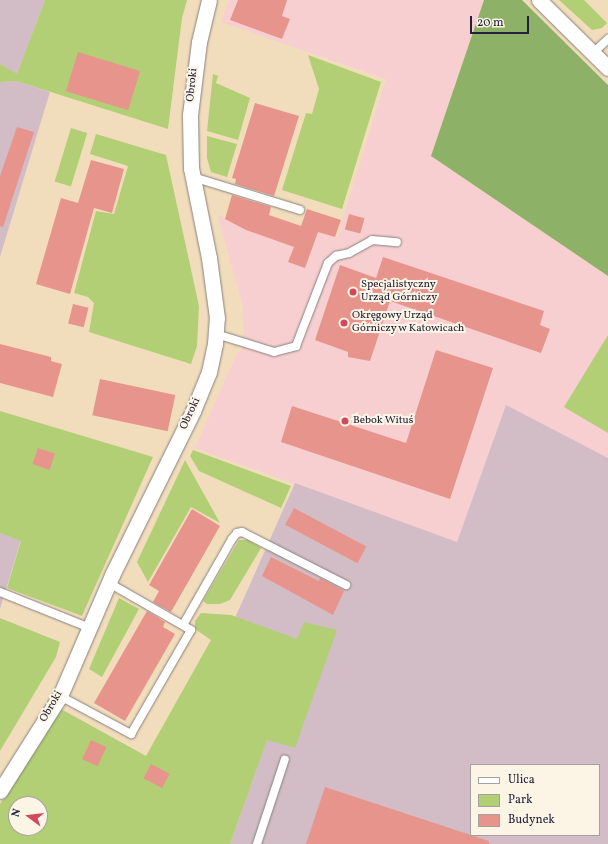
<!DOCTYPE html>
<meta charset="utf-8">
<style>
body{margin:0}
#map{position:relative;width:608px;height:844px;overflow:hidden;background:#f1ddbc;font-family:Vollkorn,serif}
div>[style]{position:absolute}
.built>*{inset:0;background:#f7cfd1}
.industrial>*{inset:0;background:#d2bdc6}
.green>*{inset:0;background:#b2cf76;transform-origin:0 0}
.forest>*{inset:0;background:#8db267}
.building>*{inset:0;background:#e7948d;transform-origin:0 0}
.roads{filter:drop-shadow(0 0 1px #8a807c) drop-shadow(0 0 1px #8a807c)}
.service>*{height:8px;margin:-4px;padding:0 4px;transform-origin:4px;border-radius:4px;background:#fff}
.minor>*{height:15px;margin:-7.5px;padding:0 7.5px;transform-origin:7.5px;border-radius:7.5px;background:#fff}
.dots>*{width:11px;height:11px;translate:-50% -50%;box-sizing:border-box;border:2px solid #fcf5e5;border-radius:50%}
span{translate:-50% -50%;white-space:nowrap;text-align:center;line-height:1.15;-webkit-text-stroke:4px #fcf5e5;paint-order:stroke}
.street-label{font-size:11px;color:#22223b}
.poi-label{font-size:11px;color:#22223b}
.left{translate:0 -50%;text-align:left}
.legend{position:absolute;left:470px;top:764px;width:130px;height:72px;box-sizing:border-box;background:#fcf5e5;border:1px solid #a5a1a1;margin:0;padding:5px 7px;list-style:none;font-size:12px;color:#22223b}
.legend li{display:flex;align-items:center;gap:8px;height:20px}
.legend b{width:20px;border:1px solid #a5a1a1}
.north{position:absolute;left:8px;top:796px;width:40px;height:40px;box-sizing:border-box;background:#fcf5e5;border:1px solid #a5a1a1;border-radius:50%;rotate:285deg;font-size:11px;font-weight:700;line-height:16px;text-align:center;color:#22223b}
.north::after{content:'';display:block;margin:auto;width:14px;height:18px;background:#d1495b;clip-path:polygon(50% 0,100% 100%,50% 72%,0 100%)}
.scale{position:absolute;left:470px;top:16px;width:59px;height:18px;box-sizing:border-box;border:2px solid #22223b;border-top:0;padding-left:5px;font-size:12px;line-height:14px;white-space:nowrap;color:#22223b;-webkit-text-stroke:3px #fcf5e5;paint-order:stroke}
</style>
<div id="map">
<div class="built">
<i style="clip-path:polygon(229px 0,484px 0,431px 156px,608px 276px,608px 458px,506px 406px,457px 542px,195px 448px,237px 353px,241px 350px,244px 331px,242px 303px,217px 214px,246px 230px,294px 247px,288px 262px,318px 232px,337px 238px,386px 79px,221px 22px)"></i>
</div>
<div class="industrial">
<i style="clip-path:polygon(0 0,45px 0,17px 75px,0 64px)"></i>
<i style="clip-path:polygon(16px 81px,50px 92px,0 257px,0 82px)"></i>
<i style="clip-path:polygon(evenodd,506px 405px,608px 458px,608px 844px,230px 844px,267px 739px,295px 748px,297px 640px,235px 618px,295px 483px,457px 542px,506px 405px,471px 765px,599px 765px,599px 835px,471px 835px,471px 765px)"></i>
<i style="clip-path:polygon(0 533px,21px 540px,0 609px)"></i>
</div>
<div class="green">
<i style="clip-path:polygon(45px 0,187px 0,182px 18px,168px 129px,16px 81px,0 82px,0 64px,17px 74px)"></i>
<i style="clip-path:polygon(559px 0,584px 0,607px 23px,602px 28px,592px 30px)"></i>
<i style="clip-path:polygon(308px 55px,381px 82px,342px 209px,282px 190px,306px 113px,312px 114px,319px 89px)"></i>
<i style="clip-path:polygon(213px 74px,218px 76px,216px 83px,250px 98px,238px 140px,207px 131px)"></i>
<i style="left:71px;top:128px;width:17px;height:56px;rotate:17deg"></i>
<i style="clip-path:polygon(96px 134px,166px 155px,199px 306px,197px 346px,191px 364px,89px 332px,94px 303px,88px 297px,74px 293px,96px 211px,114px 214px,128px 166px,90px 154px)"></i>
<i style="clip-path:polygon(207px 136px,237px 144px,227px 177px,211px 172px,207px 158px)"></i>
<i style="clip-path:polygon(608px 335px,608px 433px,564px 407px)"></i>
<i style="clip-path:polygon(0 411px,153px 457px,82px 616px,7px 588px,21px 541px,0 533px)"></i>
<i style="clip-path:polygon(193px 450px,291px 486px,281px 508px,199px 471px,190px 456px)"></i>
<i style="clip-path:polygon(185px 460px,220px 523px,191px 507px,148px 582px,137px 562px)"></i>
<i style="clip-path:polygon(239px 540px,248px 540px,261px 548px,230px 600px,220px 604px,207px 604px,203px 601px)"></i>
<i style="clip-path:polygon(119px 598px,139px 609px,102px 677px,89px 669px)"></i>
<i style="clip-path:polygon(evenodd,201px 613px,231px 615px,297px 639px,304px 622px,337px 630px,295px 748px,267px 740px,230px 844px,0 844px,0 804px,61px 709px,146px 756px,211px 640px,195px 629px,195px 621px,201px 613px,16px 804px,40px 804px,40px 828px,16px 828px,16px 804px)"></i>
<i style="clip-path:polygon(0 618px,60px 642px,56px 657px,0 751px)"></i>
</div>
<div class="forest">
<i style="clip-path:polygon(484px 0,522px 0,608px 85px,608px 276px,431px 156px)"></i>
</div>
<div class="building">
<i style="clip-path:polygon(238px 0,287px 0,282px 16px,290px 19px,282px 39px,230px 20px)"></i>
<i style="left:78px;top:52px;width:65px;height:41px;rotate:17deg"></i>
<i style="clip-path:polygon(255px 103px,299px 116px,274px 196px,235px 184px,236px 179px,232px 178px)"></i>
<i style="clip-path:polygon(17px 127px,34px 132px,3px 227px,0 226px,0 176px)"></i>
<i style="clip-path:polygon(91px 160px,124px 169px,112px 213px,94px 208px,70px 294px,36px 284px,61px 198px,78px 203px)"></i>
<i style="clip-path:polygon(232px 195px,271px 207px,269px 215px,301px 226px,307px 209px,341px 220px,335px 237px,318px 232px,305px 268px,288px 262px,294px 247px,246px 230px,225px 219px)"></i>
<i style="left:349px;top:214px;width:16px;height:16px;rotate:15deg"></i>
<i style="clip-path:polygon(383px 257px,544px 311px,540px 325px,550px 329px,541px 353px,390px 301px,370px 361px,348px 357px,348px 352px,315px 340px,340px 265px,376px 278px)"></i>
<i style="left:73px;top:304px;width:16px;height:20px;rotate:14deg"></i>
<i style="clip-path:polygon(0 344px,51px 357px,51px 361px,62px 364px,53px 397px,0 383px)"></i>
<i style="clip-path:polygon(436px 350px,493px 368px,450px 499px,281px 442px,292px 406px,406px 443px)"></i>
<i style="left:100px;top:379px;width:77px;height:37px;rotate:12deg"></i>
<i style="left:38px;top:448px;width:18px;height:17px;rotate:19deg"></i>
<i style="left:294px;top:508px;width:82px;height:19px;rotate:28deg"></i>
<i style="clip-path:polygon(192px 509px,220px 526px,171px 612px,153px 602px,159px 591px,149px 585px)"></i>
<i style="clip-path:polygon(271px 557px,319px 581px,320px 578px,344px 591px,333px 615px,262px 576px)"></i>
<i style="clip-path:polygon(147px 611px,165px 622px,163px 627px,175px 634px,125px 721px,94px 703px)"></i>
<i style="left:91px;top:740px;width:17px;height:21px;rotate:25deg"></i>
<i style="left:151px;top:764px;width:21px;height:16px;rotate:28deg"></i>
<i style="clip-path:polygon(325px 787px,489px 841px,489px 844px,306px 844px)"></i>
</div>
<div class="roads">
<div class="service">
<i style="left:593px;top:53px;width:21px;rotate:-43deg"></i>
<i style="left:193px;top:177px;width:112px;rotate:17.1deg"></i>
<i style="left:216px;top:334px;width:61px;rotate:17.2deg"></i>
<i style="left:274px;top:352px;width:23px;rotate:-15deg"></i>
<i style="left:296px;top:346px;width:89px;rotate:-68.9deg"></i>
<i style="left:328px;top:263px;width:11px;rotate:-41deg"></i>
<i style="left:336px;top:256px;width:13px;rotate:-13deg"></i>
<i style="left:349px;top:253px;width:26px;rotate:-29deg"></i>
<i style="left:372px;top:240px;width:25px;rotate:5deg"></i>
<i style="left:0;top:592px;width:97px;rotate:21.8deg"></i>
<i style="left:183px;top:625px;width:99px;rotate:-60.3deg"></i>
<i style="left:232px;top:539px;width:8px;rotate:-50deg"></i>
<i style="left:237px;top:533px;width:5px;rotate:-11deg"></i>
<i style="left:242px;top:532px;width:117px;rotate:27deg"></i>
<i style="left:60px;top:696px;width:81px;rotate:28.2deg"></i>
<i style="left:131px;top:734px;width:120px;rotate:-60deg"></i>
<i style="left:191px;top:630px;width:95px;rotate:-150.2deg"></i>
<i style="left:257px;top:844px;width:89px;rotate:-71.8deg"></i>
</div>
<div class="minor">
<i style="left:539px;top:0;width:97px;rotate:44.6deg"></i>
<i style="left:0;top:791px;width:112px;rotate:-57.7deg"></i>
<i style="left:60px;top:696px;width:132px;rotate:-66.7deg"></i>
<i style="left:112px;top:575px;width:183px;rotate:-63.7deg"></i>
<i style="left:193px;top:411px;width:42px;rotate:-67.7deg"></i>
<i style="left:209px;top:372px;width:29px;rotate:-78deg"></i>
<i style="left:215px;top:344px;width:26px;rotate:-86deg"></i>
<i style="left:217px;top:318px;width:61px;rotate:-97.6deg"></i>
<i style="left:209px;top:258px;width:92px;rotate:-101.3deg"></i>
<i style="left:191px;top:168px;width:53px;rotate:-91.1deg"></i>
<i style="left:190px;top:115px;width:74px;rotate:-83deg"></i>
<i style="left:199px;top:42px;width:43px;rotate:-76.6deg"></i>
</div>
</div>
<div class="dots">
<i style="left:353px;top:292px;background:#d1495b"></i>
<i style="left:344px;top:323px;background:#d1495b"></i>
<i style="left:345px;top:421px;background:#d1495b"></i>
</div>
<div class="street-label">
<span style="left:193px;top:85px;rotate:-84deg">Obroki</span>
<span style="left:191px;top:414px;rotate:-65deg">Obroki</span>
<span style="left:52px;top:707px;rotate:-60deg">Obroki</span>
</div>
<div class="poi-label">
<span class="left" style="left:361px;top:292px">Specjalistyczny<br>Urząd Górniczy</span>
<span class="left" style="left:352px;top:323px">Okręgowy Urząd<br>Górniczy w Katowicach</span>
<span class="left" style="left:353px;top:421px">Bebok Wituś</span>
</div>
<ul class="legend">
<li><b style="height:5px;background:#fff"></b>Ulica</li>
<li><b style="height:11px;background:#b2cf76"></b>Park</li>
<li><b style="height:11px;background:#e7948d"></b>Budynek</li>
</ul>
<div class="north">N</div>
<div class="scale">20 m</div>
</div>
